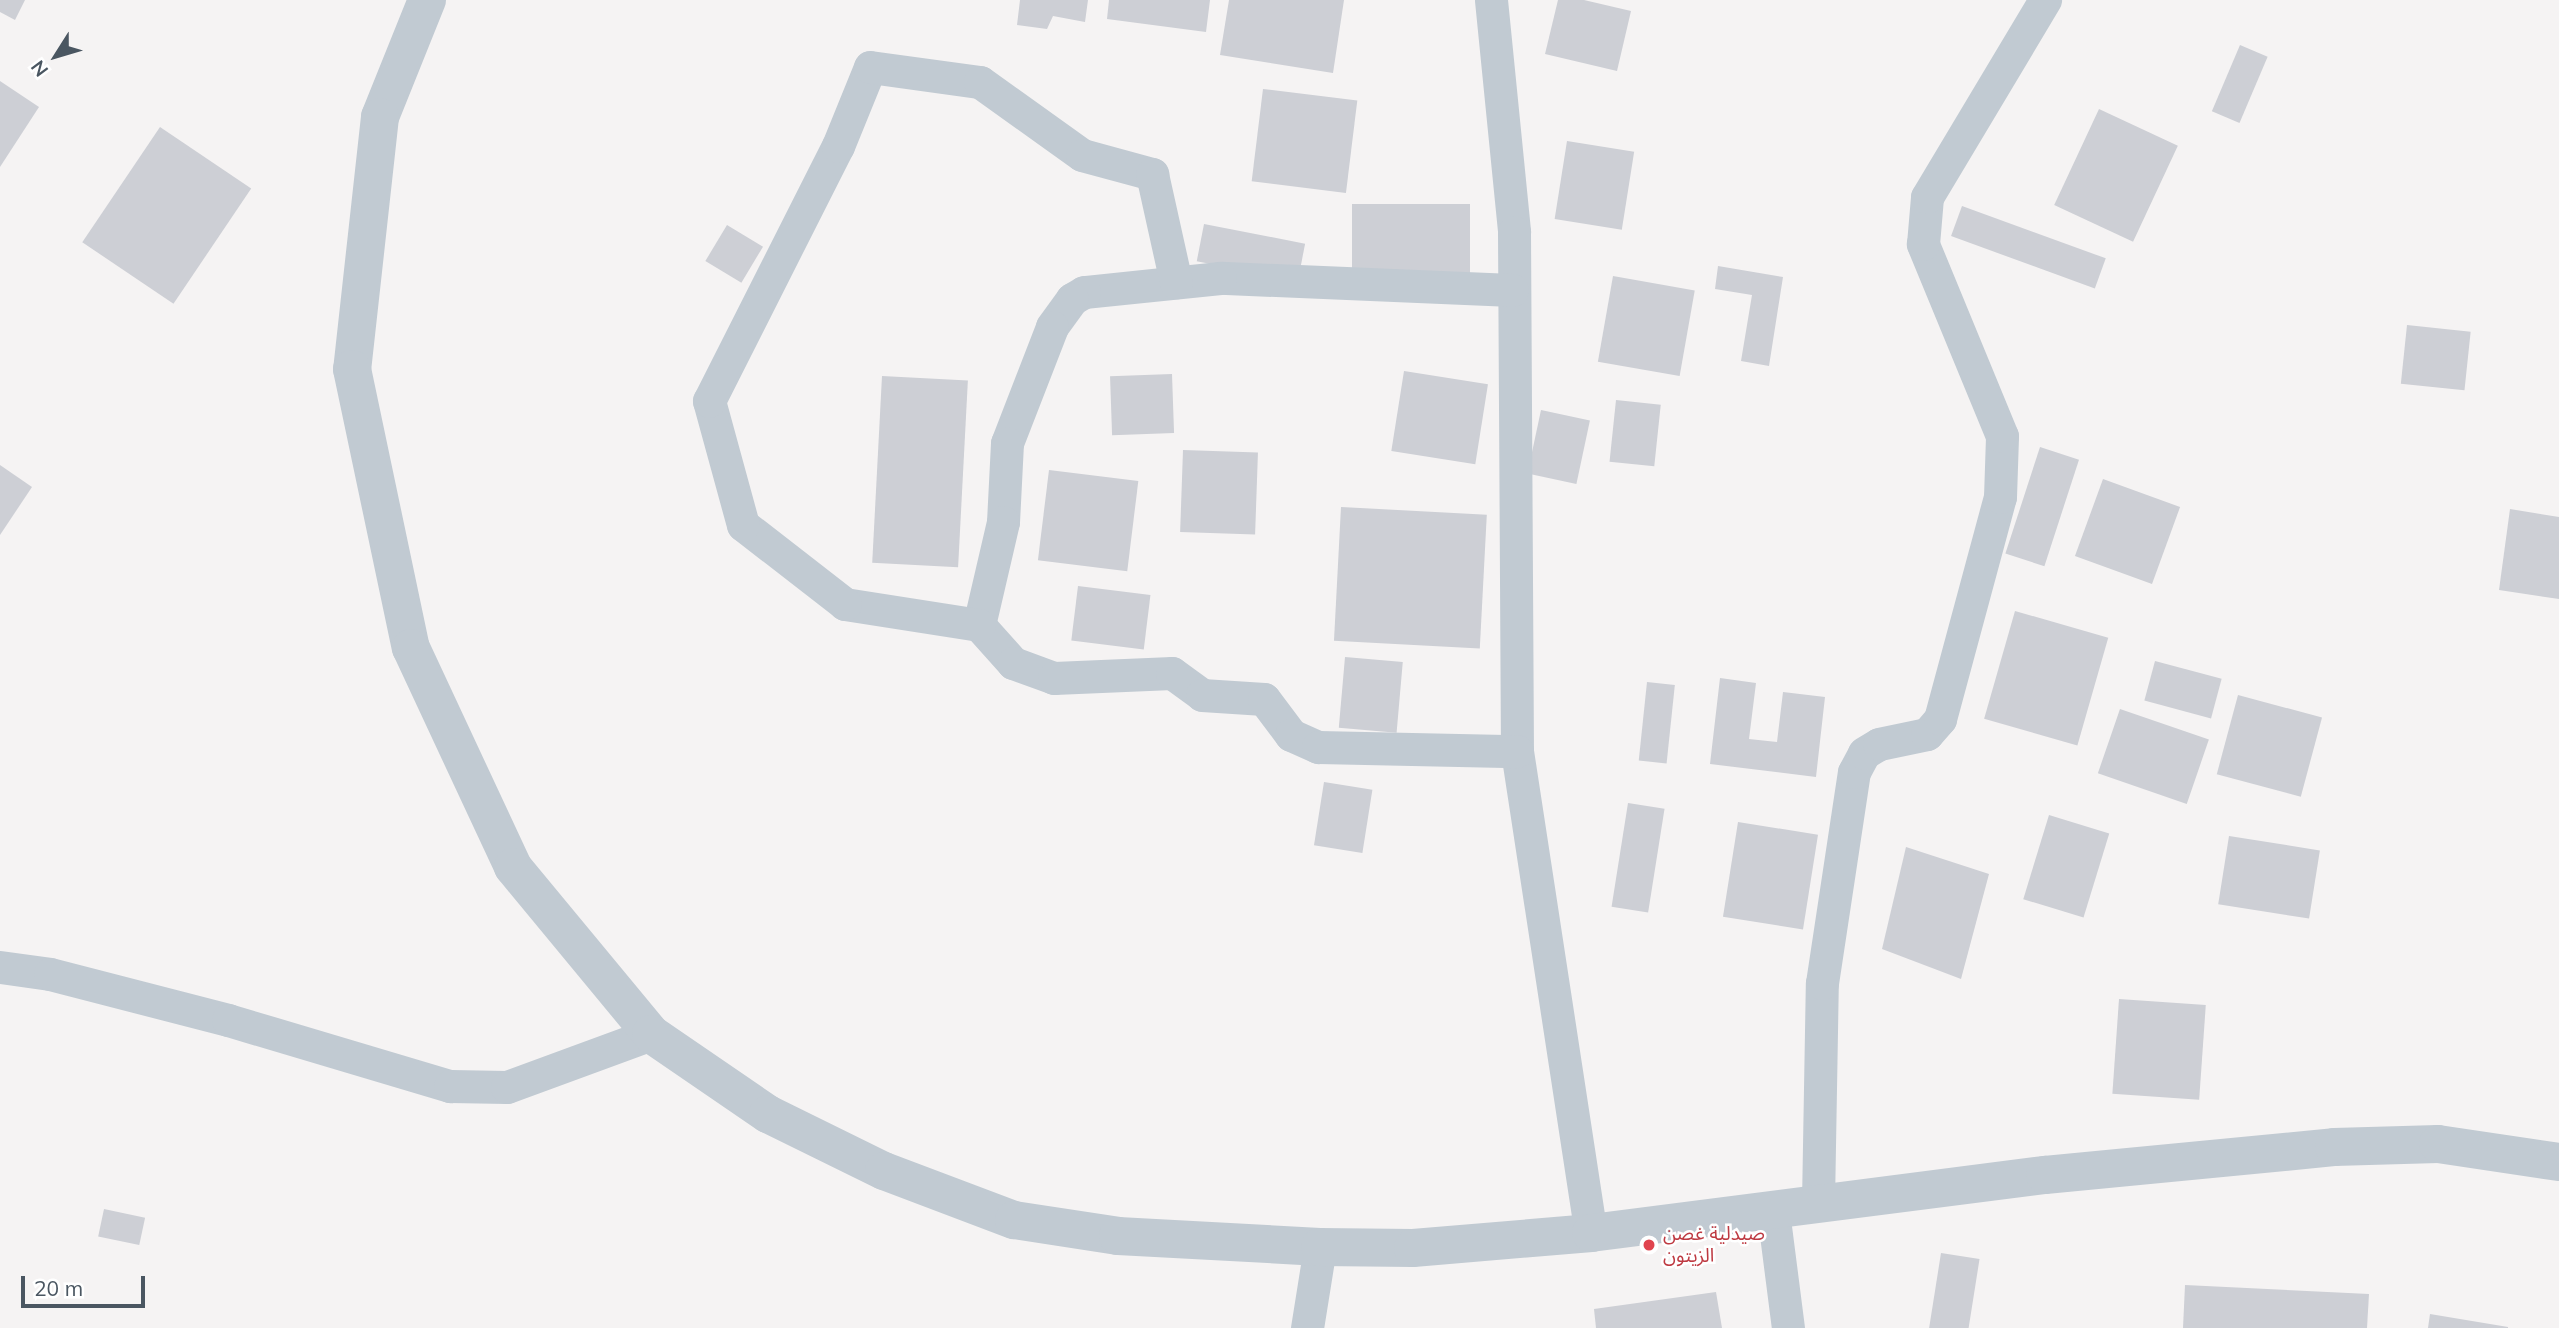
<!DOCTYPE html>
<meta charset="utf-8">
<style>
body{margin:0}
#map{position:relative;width:2559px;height:1328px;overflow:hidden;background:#f5f3f3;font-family:Mulish,"Noto Sans Arabic",sans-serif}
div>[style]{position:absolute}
.building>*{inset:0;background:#cdcfd5;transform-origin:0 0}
.minor>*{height:33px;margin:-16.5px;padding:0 16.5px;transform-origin:16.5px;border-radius:16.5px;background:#c1cad2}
.tertiary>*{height:38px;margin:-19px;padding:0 19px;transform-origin:19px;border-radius:19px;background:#c1cad2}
.dots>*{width:19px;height:19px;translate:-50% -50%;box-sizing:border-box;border:4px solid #fff;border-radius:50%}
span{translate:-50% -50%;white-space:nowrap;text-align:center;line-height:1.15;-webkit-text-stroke:5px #fff;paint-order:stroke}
.health-label{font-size:19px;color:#be3a42}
.left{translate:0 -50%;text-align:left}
.north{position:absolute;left:21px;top:21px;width:70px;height:70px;-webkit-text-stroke:5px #fff;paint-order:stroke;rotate:233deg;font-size:19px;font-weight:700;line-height:28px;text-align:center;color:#4a5661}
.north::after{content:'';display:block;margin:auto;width:24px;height:32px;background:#4a5661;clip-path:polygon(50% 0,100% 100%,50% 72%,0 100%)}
.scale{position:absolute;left:21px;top:1276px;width:124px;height:32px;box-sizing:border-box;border:4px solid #4a5661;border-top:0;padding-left:9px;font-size:21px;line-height:24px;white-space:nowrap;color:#4a5661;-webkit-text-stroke:5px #fff;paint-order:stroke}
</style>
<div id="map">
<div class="building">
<i style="clip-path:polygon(0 0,25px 0,15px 20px,0 12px)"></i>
<i style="clip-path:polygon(1020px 0,1088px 0,1085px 22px,1053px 16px,1047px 29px,1017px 25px)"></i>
<i style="clip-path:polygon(1109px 0,1210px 0,1206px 32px,1107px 19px)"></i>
<i style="clip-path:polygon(1229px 0,1344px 0,1333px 73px,1220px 55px)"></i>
<i style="clip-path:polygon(1558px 0,1584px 0,1631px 11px,1617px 71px,1545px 54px)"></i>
<i style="left:2240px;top:45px;width:30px;height:72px;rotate:23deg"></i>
<i style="clip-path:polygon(0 81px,39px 107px,0 167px)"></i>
<i style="left:1263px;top:89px;width:95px;height:93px;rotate:7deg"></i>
<i style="left:2099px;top:109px;width:87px;height:106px;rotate:25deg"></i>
<i style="left:160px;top:127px;width:110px;height:139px;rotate:34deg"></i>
<i style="left:1567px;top:141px;width:68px;height:79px;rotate:9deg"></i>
<i style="left:1352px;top:204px;width:118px;height:72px"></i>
<i style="left:1962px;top:206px;width:153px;height:32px;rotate:20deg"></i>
<i style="left:1204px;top:224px;width:103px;height:38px;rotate:11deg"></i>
<i style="left:727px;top:225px;width:42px;height:42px;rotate:31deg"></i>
<i style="clip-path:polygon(1718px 266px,1783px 277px,1769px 366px,1741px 361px,1752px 295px,1715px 289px)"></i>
<i style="left:1613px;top:276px;width:83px;height:87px;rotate:10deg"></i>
<i style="left:2407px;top:325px;width:64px;height:59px;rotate:6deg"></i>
<i style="left:1404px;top:371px;width:85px;height:81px;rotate:9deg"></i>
<i style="left:1172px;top:374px;width:59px;height:62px;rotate:88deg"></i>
<i style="left:882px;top:376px;width:86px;height:187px;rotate:3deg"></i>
<i style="left:1616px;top:400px;width:45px;height:62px;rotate:6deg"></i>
<i style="left:1541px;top:410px;width:50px;height:65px;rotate:12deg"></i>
<i style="left:2040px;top:447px;width:41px;height:112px;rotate:18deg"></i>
<i style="left:1183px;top:450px;width:75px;height:82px;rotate:2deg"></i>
<i style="clip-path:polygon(0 465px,32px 487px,0 535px)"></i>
<i style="left:1049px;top:470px;width:90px;height:91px;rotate:7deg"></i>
<i style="left:2103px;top:479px;width:82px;height:82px;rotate:20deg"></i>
<i style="left:1341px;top:507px;width:146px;height:134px;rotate:3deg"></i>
<i style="clip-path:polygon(2510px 509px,2559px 517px,2559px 599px,2499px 590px)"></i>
<i style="left:1078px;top:586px;width:73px;height:55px;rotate:7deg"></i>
<i style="left:2015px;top:611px;width:97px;height:112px;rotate:16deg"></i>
<i style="left:1345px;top:657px;width:58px;height:71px;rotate:5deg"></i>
<i style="left:2155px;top:661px;width:69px;height:41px;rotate:15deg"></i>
<i style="clip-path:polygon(1720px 678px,1756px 683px,1749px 739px,1777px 742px,1783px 692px,1825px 697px,1816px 777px,1710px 764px)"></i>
<i style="left:1647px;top:682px;width:28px;height:79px;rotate:6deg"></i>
<i style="left:2238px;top:695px;width:87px;height:82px;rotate:15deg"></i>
<i style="left:2120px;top:709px;width:94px;height:68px;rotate:19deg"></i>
<i style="left:1324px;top:782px;width:49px;height:64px;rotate:9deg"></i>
<i style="left:1628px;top:803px;width:37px;height:105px;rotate:9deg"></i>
<i style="left:2049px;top:815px;width:63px;height:88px;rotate:17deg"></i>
<i style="left:1738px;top:822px;width:81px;height:96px;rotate:9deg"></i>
<i style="left:2229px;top:836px;width:92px;height:69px;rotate:9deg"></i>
<i style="clip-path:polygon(1906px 847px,1989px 874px,1961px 979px,1882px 949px)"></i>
<i style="left:2119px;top:999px;width:87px;height:95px;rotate:4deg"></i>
<i style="left:104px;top:1209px;width:42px;height:28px;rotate:12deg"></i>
<i style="left:1941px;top:1253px;width:39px;height:76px;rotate:9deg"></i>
<i style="clip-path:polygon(2185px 1285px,2369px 1294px,2367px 1328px,2183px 1328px)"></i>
<i style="clip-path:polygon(1716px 1292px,1722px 1328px,1596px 1328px,1594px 1309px)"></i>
<i style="clip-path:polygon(2430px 1314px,2508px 1327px,2508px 1328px,2428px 1328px)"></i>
</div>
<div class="minor">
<i style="left:1491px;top:0;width:233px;rotate:84.3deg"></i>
<i style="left:1514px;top:232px;width:519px;rotate:89.67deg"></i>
<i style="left:1517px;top:751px;width:488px;rotate:81.3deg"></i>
<i style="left:1512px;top:290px;width:292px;rotate:-177.6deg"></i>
<i style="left:1220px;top:278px;width:137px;rotate:174.1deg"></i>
<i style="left:1084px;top:292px;width:14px;rotate:150deg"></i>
<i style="left:1072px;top:299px;width:34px;rotate:126deg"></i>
<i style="left:1052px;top:327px;width:124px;rotate:111.2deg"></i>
<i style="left:1007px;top:443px;width:79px;rotate:92.9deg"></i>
<i style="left:1003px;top:522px;width:106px;rotate:103.1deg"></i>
<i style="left:979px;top:625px;width:51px;rotate:48.2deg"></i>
<i style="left:1013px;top:663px;width:44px;rotate:20.1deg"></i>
<i style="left:1054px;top:678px;width:118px;rotate:-2.4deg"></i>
<i style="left:1172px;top:673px;width:37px;rotate:36deg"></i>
<i style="left:1202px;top:695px;width:62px;rotate:3.7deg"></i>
<i style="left:1264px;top:699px;width:45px;rotate:53.1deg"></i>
<i style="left:1291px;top:735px;width:30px;rotate:24deg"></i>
<i style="left:1318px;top:747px;width:199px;rotate:1.2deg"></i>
<i style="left:979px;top:625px;width:136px;rotate:-171.1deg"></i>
<i style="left:845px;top:604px;width:129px;rotate:-142.2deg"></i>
<i style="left:743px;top:525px;width:129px;rotate:-105.3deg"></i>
<i style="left:709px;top:401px;width:286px;rotate:-63.2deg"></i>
<i style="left:838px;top:146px;width:85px;rotate:-67.9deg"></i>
<i style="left:870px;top:67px;width:111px;rotate:7.8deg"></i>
<i style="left:980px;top:82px;width:125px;rotate:35.6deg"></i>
<i style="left:1082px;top:155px;width:73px;rotate:15.2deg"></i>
<i style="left:1152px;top:174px;width:111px;rotate:77.5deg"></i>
<i style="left:0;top:967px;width:50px;rotate:8deg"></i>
<i style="left:50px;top:974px;width:184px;rotate:14.5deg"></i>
<i style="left:228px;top:1020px;width:232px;rotate:16.6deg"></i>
<i style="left:450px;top:1086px;width:57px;rotate:1deg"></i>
<i style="left:507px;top:1087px;width:153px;rotate:-20.2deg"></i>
<i style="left:1818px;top:1203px;width:220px;rotate:-89deg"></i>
<i style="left:1822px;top:983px;width:213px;rotate:-81.4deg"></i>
<i style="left:1854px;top:772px;width:21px;rotate:-62deg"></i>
<i style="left:1864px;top:753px;width:17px;rotate:-31deg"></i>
<i style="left:1879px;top:744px;width:49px;rotate:-11.8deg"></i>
<i style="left:1927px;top:734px;width:20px;rotate:-49deg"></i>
<i style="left:1940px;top:719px;width:230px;rotate:-74.9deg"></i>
<i style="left:2000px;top:497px;width:61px;rotate:-88.1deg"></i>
<i style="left:2002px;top:436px;width:208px;rotate:-112.4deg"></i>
<i style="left:1923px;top:244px;width:47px;rotate:-85.1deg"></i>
<i style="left:1927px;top:197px;width:230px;rotate:-59.1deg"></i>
<i style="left:1773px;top:1211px;width:118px;rotate:82.7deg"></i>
<i style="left:1307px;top:1328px;width:82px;rotate:-80.9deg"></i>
</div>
<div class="tertiary">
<i style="left:427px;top:0;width:126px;rotate:111.9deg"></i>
<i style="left:380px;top:117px;width:254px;rotate:96.3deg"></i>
<i style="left:352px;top:369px;width:285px;rotate:78.1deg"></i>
<i style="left:411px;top:648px;width:242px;rotate:65deg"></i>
<i style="left:513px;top:867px;width:217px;rotate:50.4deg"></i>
<i style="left:651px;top:1034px;width:142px;rotate:34.4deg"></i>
<i style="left:768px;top:1114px;width:129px;rotate:26.2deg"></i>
<i style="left:884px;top:1171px;width:139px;rotate:20.7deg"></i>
<i style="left:1014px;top:1220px;width:105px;rotate:8.7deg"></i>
<i style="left:1118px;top:1236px;width:202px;rotate:3.1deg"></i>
<i style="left:1320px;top:1247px;width:93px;rotate:0.6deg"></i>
<i style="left:1413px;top:1248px;width:179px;rotate:-4.8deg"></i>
<i style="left:1591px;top:1233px;width:458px;rotate:-7.3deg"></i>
<i style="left:2045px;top:1175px;width:290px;rotate:-5.5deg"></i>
<i style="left:2334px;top:1147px;width:104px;rotate:-1.7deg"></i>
<i style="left:2438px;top:1144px;width:122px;rotate:8.5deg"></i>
</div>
<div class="dots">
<i style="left:1649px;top:1245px;background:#e0444e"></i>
</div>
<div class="health-label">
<span class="left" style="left:1663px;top:1245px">صيدلية غصن<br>الزيتون</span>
</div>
<div class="north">N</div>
<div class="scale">20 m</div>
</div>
